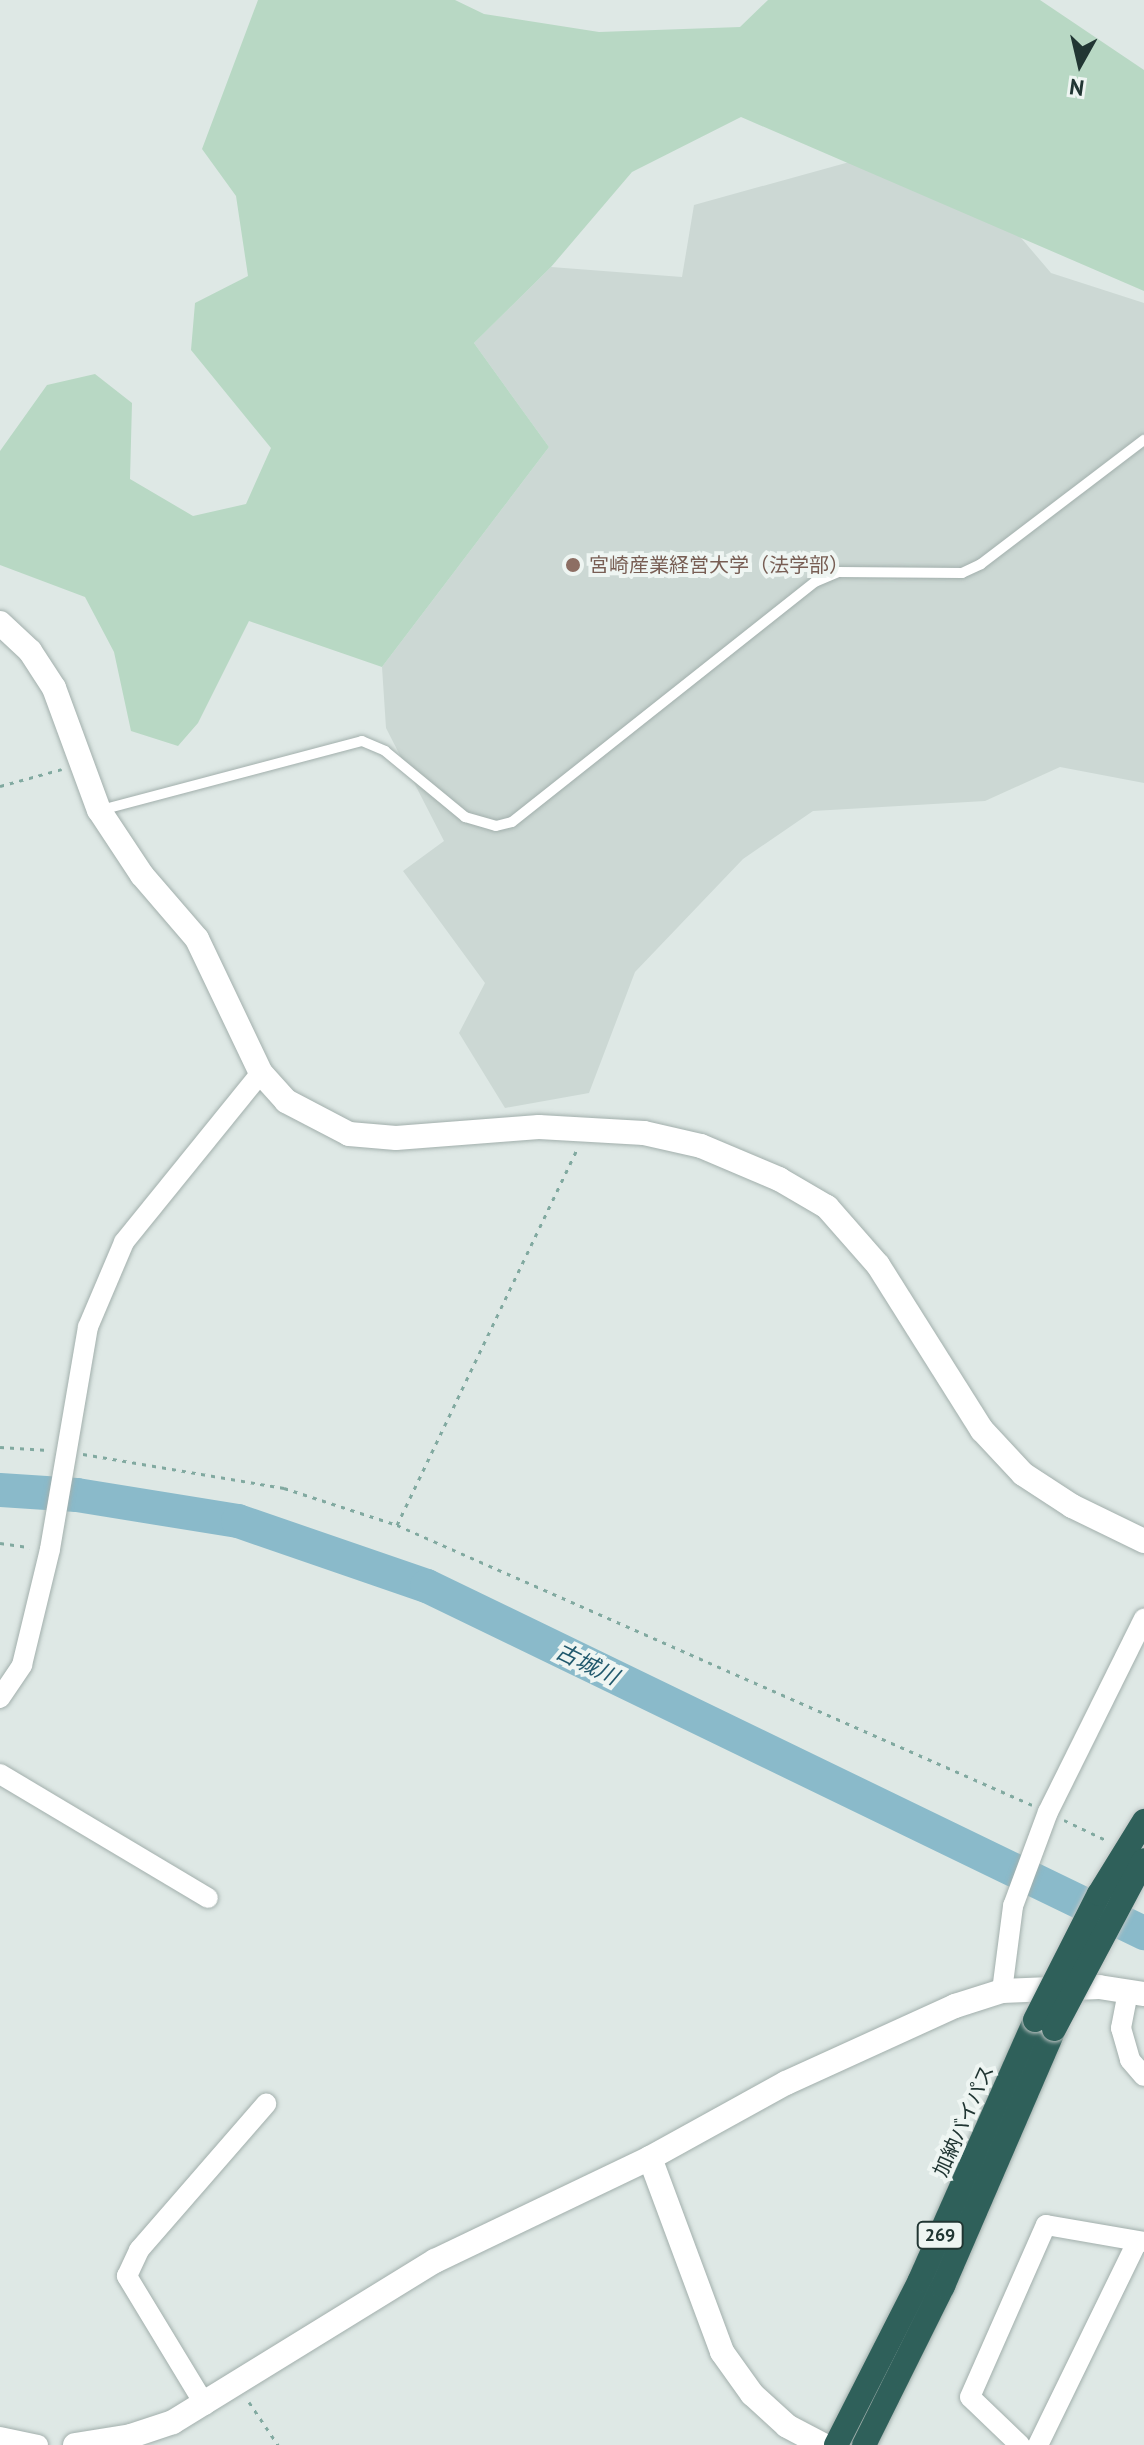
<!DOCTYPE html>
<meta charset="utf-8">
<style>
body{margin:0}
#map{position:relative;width:1144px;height:2445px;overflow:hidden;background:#dee8e5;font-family:"PT Sans","Noto Sans JP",sans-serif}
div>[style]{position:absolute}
.built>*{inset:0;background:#ccd8d4}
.green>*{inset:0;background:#b8d8c4}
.river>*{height:34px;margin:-17px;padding:0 17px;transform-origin:17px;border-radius:17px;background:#8abaca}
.path>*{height:3px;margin-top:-1.5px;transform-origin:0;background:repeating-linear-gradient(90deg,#81a9a0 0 4px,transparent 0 10px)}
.roads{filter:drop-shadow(0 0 2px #a2afac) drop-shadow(0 0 2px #a2afac)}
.lane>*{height:10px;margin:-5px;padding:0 5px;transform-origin:5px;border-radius:5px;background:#fff}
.street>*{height:20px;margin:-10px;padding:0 10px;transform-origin:10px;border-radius:10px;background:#fff}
.secondary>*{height:24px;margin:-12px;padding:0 12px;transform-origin:12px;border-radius:12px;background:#fff}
.highway>*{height:24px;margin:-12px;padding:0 12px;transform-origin:12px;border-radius:12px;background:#2f605a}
.bridges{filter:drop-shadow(0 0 2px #bcc3c2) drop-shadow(0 0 2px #bcc3c2)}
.highway-bridge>*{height:24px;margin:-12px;padding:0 12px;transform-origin:12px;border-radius:12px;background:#2f605a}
.dots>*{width:22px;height:22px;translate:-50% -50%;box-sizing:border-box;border:4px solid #eef5f2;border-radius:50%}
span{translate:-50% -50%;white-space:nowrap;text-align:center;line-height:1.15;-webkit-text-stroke:8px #eef5f2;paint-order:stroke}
.shield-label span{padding:2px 6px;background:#eef5f2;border:2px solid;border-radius:6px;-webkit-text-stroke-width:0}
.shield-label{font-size:18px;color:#213633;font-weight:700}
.education-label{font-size:20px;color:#785e54}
.left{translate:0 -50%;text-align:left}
.street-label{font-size:20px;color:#213633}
.water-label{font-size:22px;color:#21596d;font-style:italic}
.north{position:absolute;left:1040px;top:24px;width:80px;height:80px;-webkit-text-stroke:6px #eef5f2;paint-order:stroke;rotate:188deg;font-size:22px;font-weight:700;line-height:32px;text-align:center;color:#213633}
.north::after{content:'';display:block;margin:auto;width:28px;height:36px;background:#213633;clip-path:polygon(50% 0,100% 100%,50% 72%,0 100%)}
</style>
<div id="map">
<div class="built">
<i style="clip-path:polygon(936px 138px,1051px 273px,1144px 303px,1144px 783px,1060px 767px,985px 801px,813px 811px,743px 859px,635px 972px,589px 1093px,505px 1108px,459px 1033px,485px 983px,403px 871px,444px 841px,386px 728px,382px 667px,549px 447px,474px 343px,551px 267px,682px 277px,694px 205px)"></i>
</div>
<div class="green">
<i style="clip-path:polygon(258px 0,455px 0,484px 14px,599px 32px,740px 27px,768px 0,1040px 0,1144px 70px,1144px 291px,741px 117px,632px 172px,551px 267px,474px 343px,549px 447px,382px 667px,249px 621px,198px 723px,178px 746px,131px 731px,114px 652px,85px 597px,0 565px,0 451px,47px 385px,95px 374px,132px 403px,130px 479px,193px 516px,246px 504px,271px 448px,191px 350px,195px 303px,248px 276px,236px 196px,202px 149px)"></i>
</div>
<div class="river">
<i style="left:0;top:1490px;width:77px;rotate:3.7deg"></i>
<i style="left:77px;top:1495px;width:163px;rotate:9.2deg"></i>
<i style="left:238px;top:1521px;width:200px;rotate:19deg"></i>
<i style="left:427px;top:1586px;width:797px;rotate:25.83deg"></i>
</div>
<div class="path">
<i style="left:0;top:786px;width:64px;rotate:-15.3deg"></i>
<i style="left:0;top:1447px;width:48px;rotate:3.6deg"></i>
<i style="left:83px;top:1454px;width:204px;rotate:9.6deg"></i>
<i style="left:284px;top:1488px;width:119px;rotate:18.1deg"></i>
<i style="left:397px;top:1525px;width:694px;rotate:23.79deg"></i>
<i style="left:397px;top:1525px;width:415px;rotate:-64.4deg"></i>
<i style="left:0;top:1543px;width:30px;rotate:8deg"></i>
<i style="left:1064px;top:1820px;width:49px;rotate:25.5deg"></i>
<i style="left:249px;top:2402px;width:52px;rotate:56deg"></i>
</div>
<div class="roads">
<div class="lane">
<i style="left:101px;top:810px;width:270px;rotate:-14.8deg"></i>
<i style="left:362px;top:741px;width:25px;rotate:23deg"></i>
<i style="left:385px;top:751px;width:104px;rotate:39.5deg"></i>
<i style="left:465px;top:817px;width:32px;rotate:16deg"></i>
<i style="left:496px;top:826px;width:16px;rotate:-14deg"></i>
<i style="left:512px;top:822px;width:387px;rotate:-38.4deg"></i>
<i style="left:815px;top:582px;width:25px;rotate:-23deg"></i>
<i style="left:838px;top:572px;width:124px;rotate:0.5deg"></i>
<i style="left:962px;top:573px;width:21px;rotate:-25deg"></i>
<i style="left:981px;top:564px;width:205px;rotate:-37.3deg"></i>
</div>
<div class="street">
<i style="left:0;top:1698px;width:40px;rotate:-56deg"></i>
<i style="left:22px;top:1665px;width:119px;rotate:-76.4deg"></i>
<i style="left:50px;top:1549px;width:225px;rotate:-80.3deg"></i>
<i style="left:88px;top:1327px;width:92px;rotate:-67deg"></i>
<i style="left:124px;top:1242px;width:218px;rotate:-51deg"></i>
<i style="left:0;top:1774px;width:242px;rotate:30.8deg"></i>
<i style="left:1002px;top:1991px;width:86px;rotate:-82.6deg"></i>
<i style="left:1013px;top:1906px;width:100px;rotate:-69.6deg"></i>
<i style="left:1048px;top:1812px;width:216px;rotate:-63.6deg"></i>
<i style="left:1128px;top:1992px;width:37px;rotate:101deg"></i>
<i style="left:1121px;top:2028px;width:33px;rotate:74deg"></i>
<i style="left:1130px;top:2060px;width:21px;rotate:49deg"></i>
<i style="left:205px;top:2405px;width:151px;rotate:-121.2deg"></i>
<i style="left:127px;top:2276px;width:29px;rotate:-65deg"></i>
<i style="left:139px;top:2250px;width:194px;rotate:-49deg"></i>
<i style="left:0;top:2437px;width:39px;rotate:12deg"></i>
<i style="left:1020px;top:2445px;width:69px;rotate:-136.2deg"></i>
<i style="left:970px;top:2397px;width:188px;rotate:-66.2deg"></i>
<i style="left:1046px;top:2225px;width:99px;rotate:9.8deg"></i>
<i style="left:1038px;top:2445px;width:226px;rotate:-64deg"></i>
</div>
<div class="secondary">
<i style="left:0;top:623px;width:41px;rotate:43deg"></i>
<i style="left:30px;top:651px;width:44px;rotate:57deg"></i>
<i style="left:54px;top:688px;width:130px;rotate:69.8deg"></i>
<i style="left:99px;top:810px;width:78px;rotate:56.5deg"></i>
<i style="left:142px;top:875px;width:84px;rotate:49.3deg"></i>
<i style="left:197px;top:939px;width:148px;rotate:64.5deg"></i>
<i style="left:261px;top:1073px;width:38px;rotate:48deg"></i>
<i style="left:286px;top:1101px;width:71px;rotate:27.6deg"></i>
<i style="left:349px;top:1134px;width:47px;rotate:4.9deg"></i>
<i style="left:396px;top:1138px;width:143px;rotate:-4.4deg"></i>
<i style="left:539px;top:1127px;width:105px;rotate:3.3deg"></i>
<i style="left:644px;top:1133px;width:58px;rotate:12.8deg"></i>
<i style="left:701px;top:1146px;width:85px;rotate:22.9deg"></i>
<i style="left:779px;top:1179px;width:56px;rotate:30.3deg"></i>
<i style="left:827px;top:1207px;width:77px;rotate:48.7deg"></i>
<i style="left:878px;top:1265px;width:195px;rotate:57.8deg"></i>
<i style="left:982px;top:1430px;width:60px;rotate:47deg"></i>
<i style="left:1023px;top:1474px;width:59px;rotate:33.1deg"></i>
<i style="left:1072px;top:1506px;width:80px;rotate:25.9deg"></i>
<i style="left:650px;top:2158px;width:207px;rotate:69.6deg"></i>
<i style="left:722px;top:2352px;width:52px;rotate:54.5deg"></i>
<i style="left:752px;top:2394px;width:47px;rotate:42.4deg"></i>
<i style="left:787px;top:2426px;width:41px;rotate:27.8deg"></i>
<i style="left:75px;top:2445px;width:57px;rotate:-9.1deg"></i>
<i style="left:131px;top:2436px;width:44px;rotate:-18.4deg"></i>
<i style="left:173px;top:2422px;width:308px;rotate:-31.6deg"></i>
<i style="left:435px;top:2261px;width:238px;rotate:-25.6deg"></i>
<i style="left:650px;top:2158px;width:155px;rotate:-28.9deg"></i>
<i style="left:786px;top:2083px;width:186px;rotate:-24.5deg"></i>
<i style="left:955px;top:2006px;width:49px;rotate:-17.7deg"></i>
<i style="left:1002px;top:1991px;width:97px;rotate:-2.4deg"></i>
<i style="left:1099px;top:1987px;width:46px;rotate:8.8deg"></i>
</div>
<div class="highway">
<i style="left:836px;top:2445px;width:185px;rotate:-63deg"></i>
<i style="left:920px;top:2280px;width:284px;rotate:-66.1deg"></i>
<i style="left:864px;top:2445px;width:178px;rotate:-63.6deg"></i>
<i style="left:943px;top:2286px;width:280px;rotate:-66.6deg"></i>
</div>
</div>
<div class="bridges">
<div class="highway-bridge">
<i style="left:1035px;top:2020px;width:141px;rotate:-63.1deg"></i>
<i style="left:1099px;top:1894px;width:86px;rotate:-58.3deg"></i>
<i style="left:1054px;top:2029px;width:191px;rotate:-62deg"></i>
</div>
</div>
<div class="dots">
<i style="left:573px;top:565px;background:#8d6e63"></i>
</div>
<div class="shield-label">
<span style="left:940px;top:2235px">269</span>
</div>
<div class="education-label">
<span class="left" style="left:589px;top:565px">宮崎産業経営大学（法学部）</span>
</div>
<div class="street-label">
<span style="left:964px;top:2121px;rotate:-66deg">加納バイパス</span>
</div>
<div class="water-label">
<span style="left:587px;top:1664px;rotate:26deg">古城川</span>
</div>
<div class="north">N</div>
</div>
